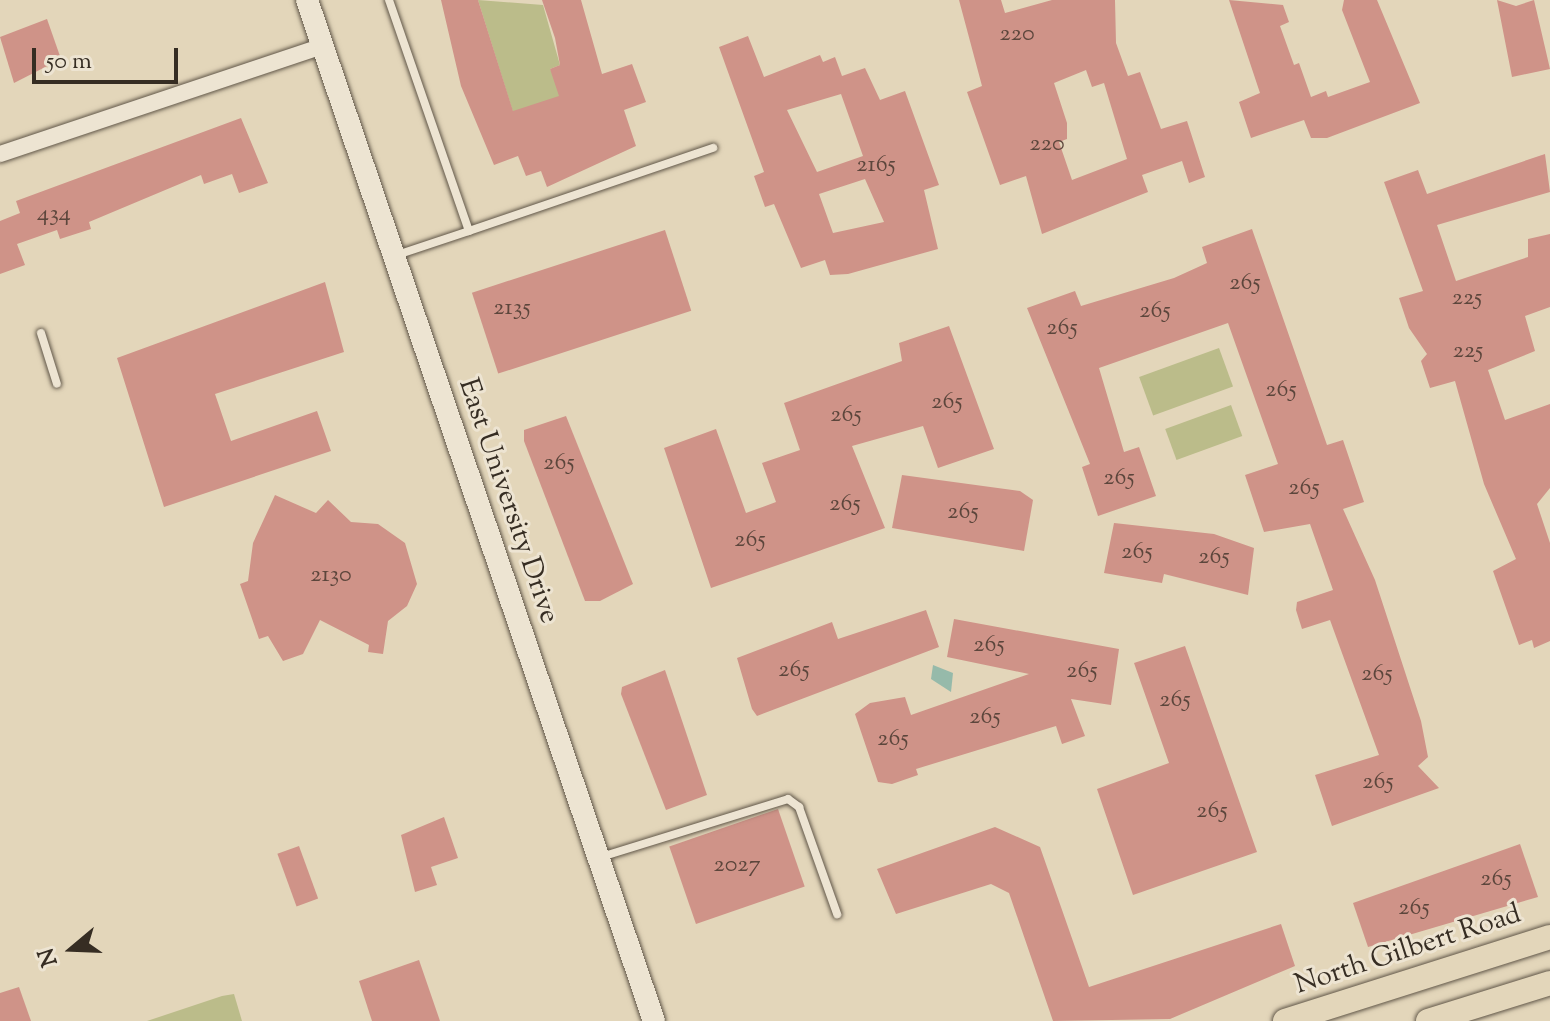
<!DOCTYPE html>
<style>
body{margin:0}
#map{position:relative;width:1550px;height:1021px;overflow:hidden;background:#e3d6ba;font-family:"Sorts Mill Goudy",serif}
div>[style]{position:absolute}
.green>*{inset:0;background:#bbbc8a;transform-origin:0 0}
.water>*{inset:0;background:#96baaa}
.building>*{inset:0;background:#cf9388;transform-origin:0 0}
.roads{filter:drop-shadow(0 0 2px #615749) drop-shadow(0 0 2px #615749)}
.lane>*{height:8px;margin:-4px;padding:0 4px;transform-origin:4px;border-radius:4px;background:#ede4d2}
.street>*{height:16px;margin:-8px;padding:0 8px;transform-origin:8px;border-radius:8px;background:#ede4d2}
.secondary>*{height:22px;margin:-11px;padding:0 11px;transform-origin:11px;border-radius:11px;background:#ede4d2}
.primary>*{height:24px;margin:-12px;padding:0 12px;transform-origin:12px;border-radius:12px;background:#e3d6ba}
span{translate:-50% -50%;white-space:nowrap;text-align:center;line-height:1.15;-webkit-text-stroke:6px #ede4d2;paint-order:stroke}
.number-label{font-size:24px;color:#5c463c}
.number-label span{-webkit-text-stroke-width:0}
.street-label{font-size:28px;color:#362d23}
.north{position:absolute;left:32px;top:909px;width:80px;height:80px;-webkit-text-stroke:6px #ede4d2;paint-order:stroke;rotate:251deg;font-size:22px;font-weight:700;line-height:32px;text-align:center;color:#362d23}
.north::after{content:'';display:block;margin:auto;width:28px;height:36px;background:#362d23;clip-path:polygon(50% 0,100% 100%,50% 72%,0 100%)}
.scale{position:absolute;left:32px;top:48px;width:146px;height:36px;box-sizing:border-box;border:4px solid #362d23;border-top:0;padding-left:10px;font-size:24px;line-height:28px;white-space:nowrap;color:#362d23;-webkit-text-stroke:6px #ede4d2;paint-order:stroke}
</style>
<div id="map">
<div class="green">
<i style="clip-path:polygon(478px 0,543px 5px,560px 65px,550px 69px,566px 96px,513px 112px)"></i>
<i style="left:1219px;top:348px;width:41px;height:85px;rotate:70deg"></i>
<i style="left:1231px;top:405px;width:33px;height:70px;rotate:70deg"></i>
<i style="clip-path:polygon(234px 994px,242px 1021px,147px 1021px,222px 996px)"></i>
</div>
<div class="water">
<i style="clip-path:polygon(933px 665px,953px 673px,951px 692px,931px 679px)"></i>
</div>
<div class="building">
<i style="clip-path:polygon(441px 0,478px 0,513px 111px,559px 96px,550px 69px,560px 65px,555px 38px,542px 0,581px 0,602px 74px,632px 64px,646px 102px,624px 110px,636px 146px,547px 187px,541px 171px,526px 176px,518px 156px,494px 165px,461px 86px)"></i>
<i style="clip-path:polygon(evenodd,959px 0,1001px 0,1005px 13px,1052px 0,1115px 0,1116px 43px,1128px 76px,1140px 72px,1161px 129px,1187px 121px,1205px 177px,1189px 183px,1182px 161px,1142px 175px,1148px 192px,1042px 234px,1026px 176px,1000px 185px,967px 92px,982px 86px,959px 0,1086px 70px,1092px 87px,1104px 83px,1127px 159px,1072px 180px,1059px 142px,1067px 139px,1067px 123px,1054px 83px,1086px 70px)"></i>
<i style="clip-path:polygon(1229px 0,1283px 5px,1289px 22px,1280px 26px,1294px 65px,1299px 63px,1311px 97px,1326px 91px,1328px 97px,1370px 82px,1342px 10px,1344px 0,1377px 0,1420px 103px,1327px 138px,1311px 138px,1304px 120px,1251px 138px,1239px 102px,1260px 93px)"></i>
<i style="clip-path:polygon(1497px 0,1516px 6px,1534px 0,1550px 69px,1512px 77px)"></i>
<i style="clip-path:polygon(47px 19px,61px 59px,14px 83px,0 37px)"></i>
<i style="clip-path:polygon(evenodd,748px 36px,764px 77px,820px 55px,823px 62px,835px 57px,842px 76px,865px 68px,880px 100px,905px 91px,939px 185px,924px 190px,938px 249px,848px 274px,830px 275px,825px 260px,801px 268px,774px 204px,765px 207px,754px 176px,764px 172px,719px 47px,748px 36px,841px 94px,863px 156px,817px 172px,787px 110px,841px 94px,748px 36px,865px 179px,884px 222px,833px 233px,819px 194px,865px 179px)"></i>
<i style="clip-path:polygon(241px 118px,268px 183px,239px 193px,232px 174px,204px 184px,201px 175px,89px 222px,91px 229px,60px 239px,57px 230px,17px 244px,25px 265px,0 274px,0 221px,20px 213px,16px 201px)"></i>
<i style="clip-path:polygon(1545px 154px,1550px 192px,1437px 225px,1456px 281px,1528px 257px,1528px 239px,1550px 234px,1550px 307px,1525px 316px,1535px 351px,1488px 370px,1505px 420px,1550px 404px,1550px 488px,1537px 504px,1550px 543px,1550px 641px,1534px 648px,1532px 640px,1519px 645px,1493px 571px,1516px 559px,1484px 484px,1455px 381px,1430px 388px,1421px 361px,1427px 354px,1409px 328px,1399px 298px,1423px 291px,1384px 182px,1418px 170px,1427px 194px)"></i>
<i style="clip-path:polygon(1252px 229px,1327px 445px,1343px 440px,1364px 502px,1343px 509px,1375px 580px,1421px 721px,1428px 757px,1418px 766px,1439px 788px,1332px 826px,1315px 775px,1379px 755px,1330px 620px,1302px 629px,1296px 610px,1297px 602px,1333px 590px,1310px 524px,1264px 532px,1245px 475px,1278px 464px,1228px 323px,1099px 368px,1124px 452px,1139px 447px,1156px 496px,1098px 516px,1082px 467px,1090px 464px,1027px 308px,1075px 291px,1081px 306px,1174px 278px,1207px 263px,1202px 247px)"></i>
<i style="left:665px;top:230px;width:85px;height:203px;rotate:72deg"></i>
<i style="clip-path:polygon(325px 282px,344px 352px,215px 394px,231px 441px,317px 411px,331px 451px,164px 507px,117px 358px)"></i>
<i style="clip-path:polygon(949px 326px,994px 449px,938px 468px,923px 426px,852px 446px,885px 528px,711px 588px,664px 448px,716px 429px,746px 513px,776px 502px,762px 463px,800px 450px,784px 403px,902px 361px,899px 343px)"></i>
<i style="clip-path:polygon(566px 416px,633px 584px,600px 601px,585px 601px,524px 441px,524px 430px)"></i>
<i style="clip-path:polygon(902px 475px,1020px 491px,1033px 500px,1024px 551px,892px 528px)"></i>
<i style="clip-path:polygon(275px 495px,316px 513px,328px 500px,351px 522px,378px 524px,405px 543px,417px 584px,407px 606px,388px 621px,383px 654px,368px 652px,369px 645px,320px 620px,303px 654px,283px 661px,268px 636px,259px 639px,240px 584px,248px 581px,253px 543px)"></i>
<i style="clip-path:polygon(1114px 523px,1214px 534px,1254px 548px,1248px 595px,1164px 574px,1162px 583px,1104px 573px)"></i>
<i style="clip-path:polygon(926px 610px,939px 647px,757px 716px,752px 709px,737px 658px,832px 622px,838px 639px)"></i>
<i style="clip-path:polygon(954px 619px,1119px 649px,1111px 705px,1071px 699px,1085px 736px,1062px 744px,1056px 726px,916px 769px,918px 775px,892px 784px,878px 782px,855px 714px,870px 703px,905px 697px,911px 715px,1029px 674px,947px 657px)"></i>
<i style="clip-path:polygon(1185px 646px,1257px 852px,1133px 895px,1097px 789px,1169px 763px,1134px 663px)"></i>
<i style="clip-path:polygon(665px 670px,707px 795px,666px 810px,621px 694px,622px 687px)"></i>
<i style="left:778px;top:809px;width:82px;height:115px;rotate:71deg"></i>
<i style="clip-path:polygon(444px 817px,458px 858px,431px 867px,437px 885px,415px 892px,401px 835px)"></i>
<i style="clip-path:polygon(995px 827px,1040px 847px,1089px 987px,1281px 924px,1295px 966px,1170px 1019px,1053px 1021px,1009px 893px,991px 884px,896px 914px,877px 869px)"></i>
<i style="clip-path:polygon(1520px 844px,1538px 897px,1368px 947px,1353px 903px)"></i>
<i style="left:299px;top:846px;width:56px;height:23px;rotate:70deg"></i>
<i style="clip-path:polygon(419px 960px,440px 1021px,372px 1021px,359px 981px)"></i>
<i style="clip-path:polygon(19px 987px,31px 1021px,0 1021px,0 993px)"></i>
</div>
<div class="roads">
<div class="lane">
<i style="left:389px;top:0;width:244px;rotate:70.9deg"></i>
<i style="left:469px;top:231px;width:258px;rotate:-18.8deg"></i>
<i style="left:394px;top:256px;width:79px;rotate:-18.4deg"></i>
<i style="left:41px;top:333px;width:53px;rotate:72.6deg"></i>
<i style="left:601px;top:857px;width:196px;rotate:-17.2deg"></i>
<i style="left:788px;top:799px;width:14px;rotate:36deg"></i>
<i style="left:799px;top:807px;width:114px;rotate:70.4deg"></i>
</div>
<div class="street">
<i style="left:0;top:154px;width:341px;rotate:-18.5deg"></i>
</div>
<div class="secondary">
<i style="left:307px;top:0;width:1078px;rotate:71.23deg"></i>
</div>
<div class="primary">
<i style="left:1285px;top:1021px;width:278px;rotate:-17.6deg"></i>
<i style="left:1428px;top:1021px;width:128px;rotate:-17.3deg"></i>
</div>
</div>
<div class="number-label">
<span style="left:1017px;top:35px">220</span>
<span style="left:1047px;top:145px">220</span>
<span style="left:876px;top:166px">2165</span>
<span style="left:54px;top:215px">434</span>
<span style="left:1245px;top:284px">265</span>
<span style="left:1467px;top:299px">225</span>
<span style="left:512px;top:309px">2135</span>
<span style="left:1155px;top:312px">265</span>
<span style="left:1062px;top:329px">265</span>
<span style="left:1468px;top:352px">225</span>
<span style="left:1281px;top:391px">265</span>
<span style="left:947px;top:403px">265</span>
<span style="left:846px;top:416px">265</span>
<span style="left:559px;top:464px">265</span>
<span style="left:1119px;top:479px">265</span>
<span style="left:1304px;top:489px">265</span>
<span style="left:845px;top:505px">265</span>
<span style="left:963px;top:513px">265</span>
<span style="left:750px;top:541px">265</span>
<span style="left:1137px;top:553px">265</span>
<span style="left:1214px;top:558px">265</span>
<span style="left:331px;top:576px">2130</span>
<span style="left:989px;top:646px">265</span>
<span style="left:794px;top:671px">265</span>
<span style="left:1082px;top:672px">265</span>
<span style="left:1377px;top:675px">265</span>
<span style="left:1175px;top:701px">265</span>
<span style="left:985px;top:718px">265</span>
<span style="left:893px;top:740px">265</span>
<span style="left:1378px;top:783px">265</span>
<span style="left:1212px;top:812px">265</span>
<span style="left:737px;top:866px">2027</span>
<span style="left:1496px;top:880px">265</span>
<span style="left:1414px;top:909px">265</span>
</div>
<div class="street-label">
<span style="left:508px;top:501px;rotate:71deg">East University Drive</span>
<span style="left:1408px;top:950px;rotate:-18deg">North Gilbert Road</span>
</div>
<div class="north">N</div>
<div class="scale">50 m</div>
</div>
